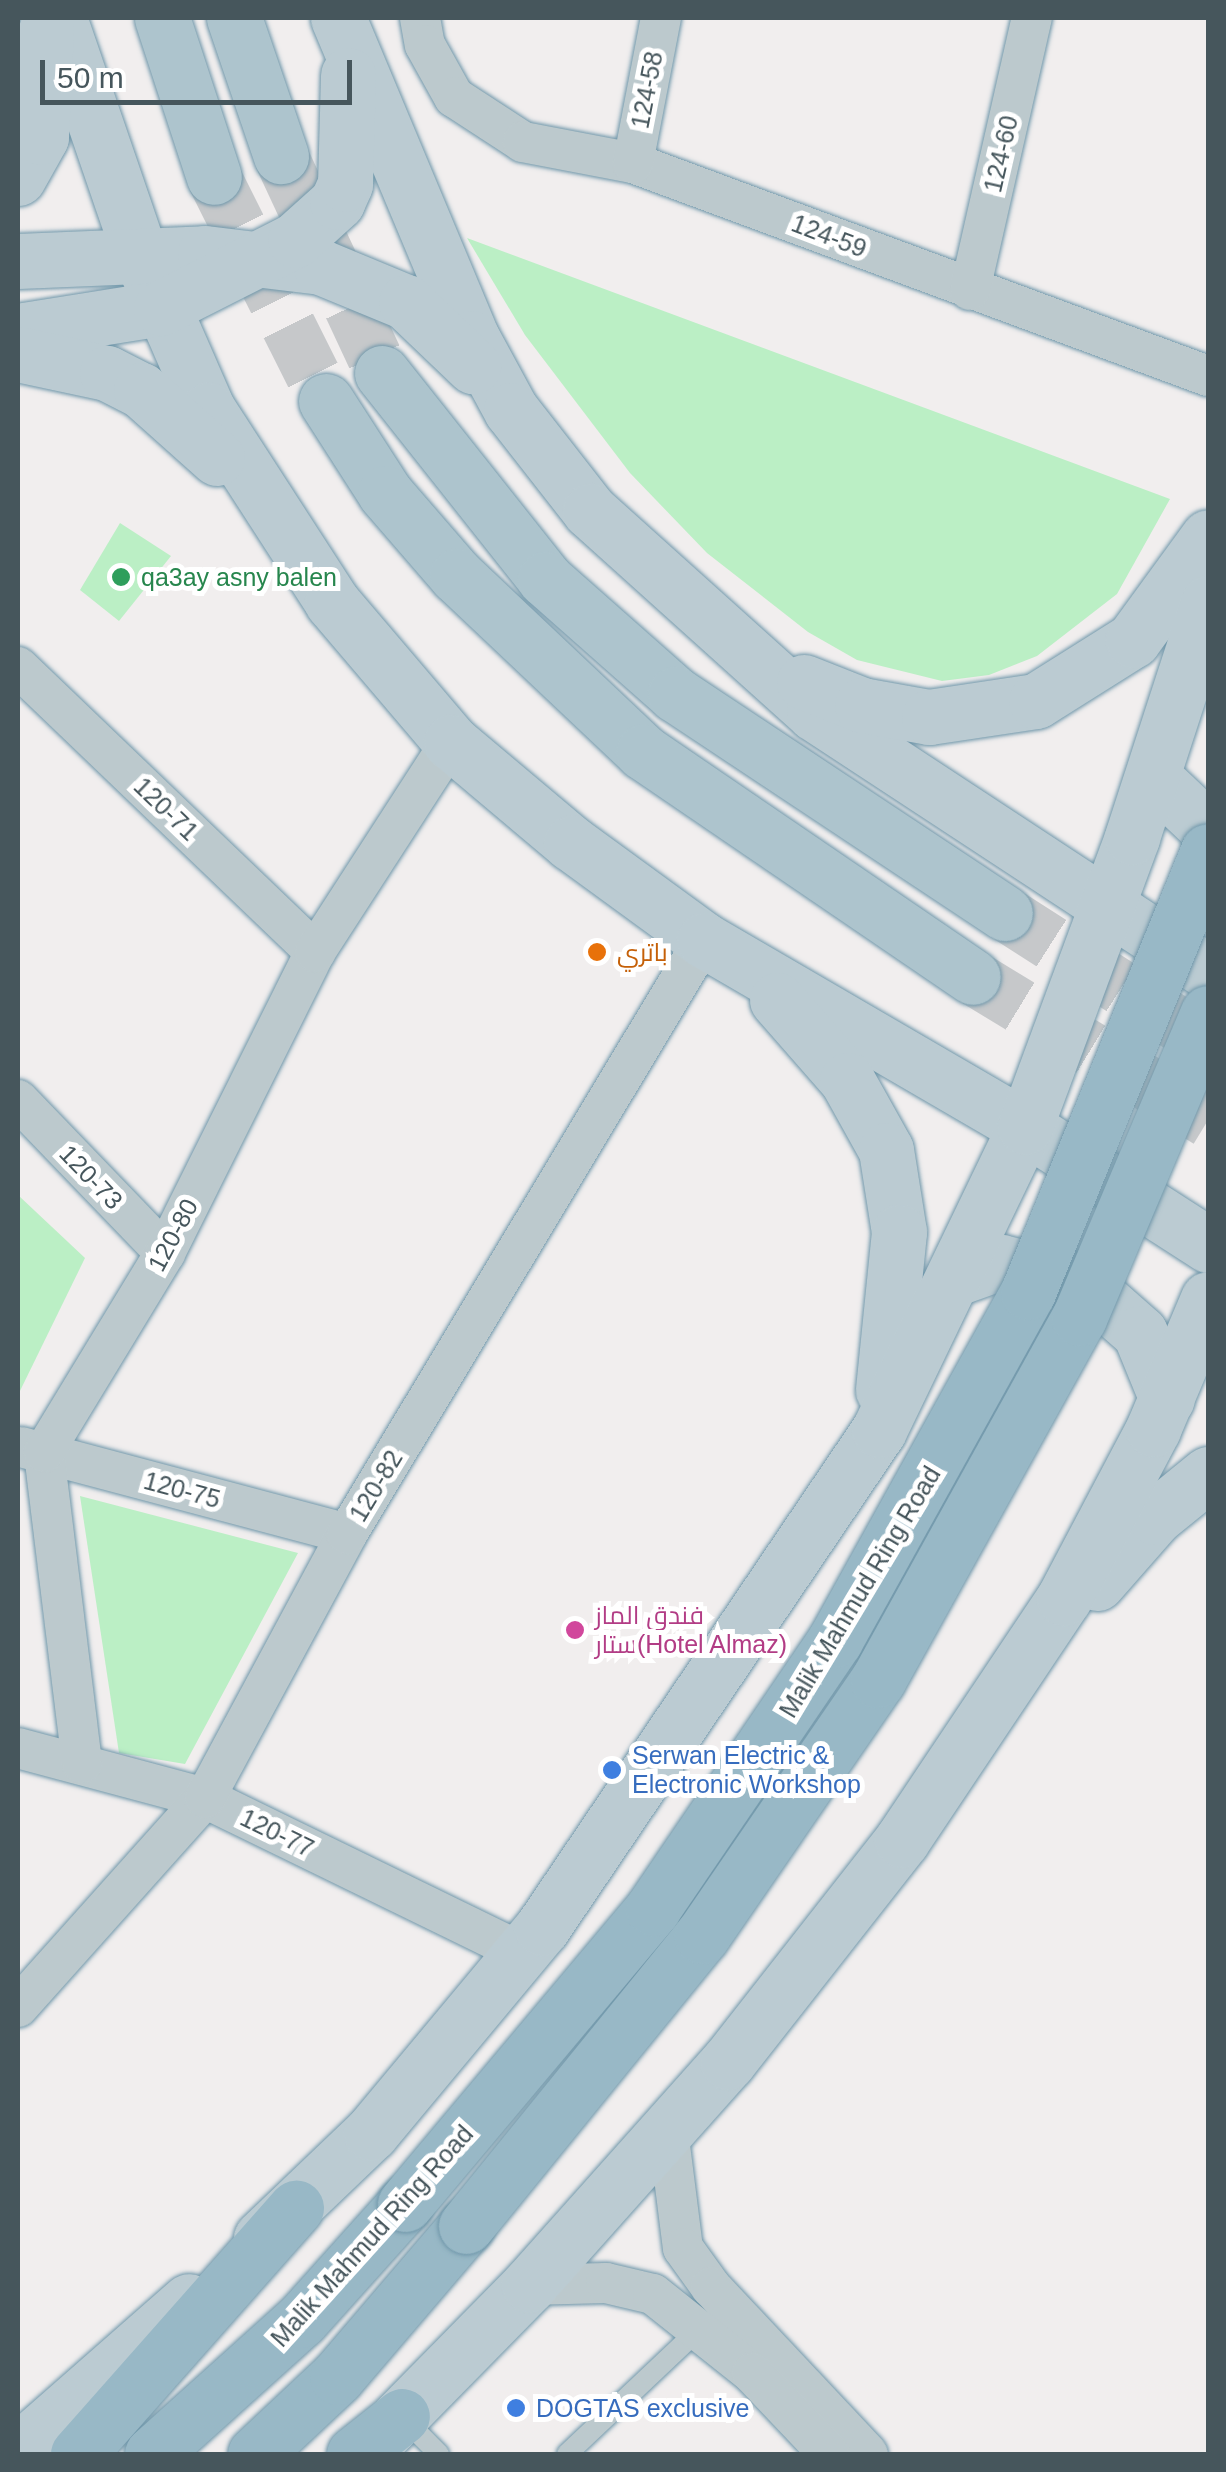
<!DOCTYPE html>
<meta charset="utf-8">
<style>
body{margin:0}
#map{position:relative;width:1226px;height:2472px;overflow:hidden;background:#f1eeee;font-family:Helvetica,Cairo,sans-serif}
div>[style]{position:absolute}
.green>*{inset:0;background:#bbefc5}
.primary-tunnel>*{height:55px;margin-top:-27.5px;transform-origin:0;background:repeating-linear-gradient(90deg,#c6c8ca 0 55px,transparent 0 83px)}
.roads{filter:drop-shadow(0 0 2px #7097aa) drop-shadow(0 0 2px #7097aa)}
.service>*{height:20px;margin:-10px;padding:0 10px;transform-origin:10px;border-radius:10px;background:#bcc9cd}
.minor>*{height:40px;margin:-20px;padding:0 20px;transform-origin:20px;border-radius:20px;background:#bcc9cd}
.secondary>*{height:55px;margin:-27.5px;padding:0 27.5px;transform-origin:27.5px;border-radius:27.5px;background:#bbcbd2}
.primary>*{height:55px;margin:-27.5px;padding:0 27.5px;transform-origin:27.5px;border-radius:27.5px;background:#adc4cd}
.trunk>*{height:55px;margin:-27.5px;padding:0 27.5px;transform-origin:27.5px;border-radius:27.5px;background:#98b8c6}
.bridges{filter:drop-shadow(0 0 2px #7097aa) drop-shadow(0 0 2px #7097aa)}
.trunk-bridge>*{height:55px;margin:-27.5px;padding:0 27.5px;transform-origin:27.5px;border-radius:27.5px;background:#98b8c6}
.dots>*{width:28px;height:28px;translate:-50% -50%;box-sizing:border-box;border:5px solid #fff;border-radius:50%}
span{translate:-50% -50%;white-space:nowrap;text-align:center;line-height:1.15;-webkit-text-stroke:10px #fff;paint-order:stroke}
.street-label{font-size:25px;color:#46565c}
.leisure-label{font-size:25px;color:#27864d}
.left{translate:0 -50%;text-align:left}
.food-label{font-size:25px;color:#c56008}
.hotel-label{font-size:25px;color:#b23c85}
.shop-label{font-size:25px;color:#366cbe}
.frame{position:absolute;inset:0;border:20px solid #46565c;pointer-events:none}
.scale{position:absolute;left:40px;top:60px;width:312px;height:45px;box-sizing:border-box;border:5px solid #46565c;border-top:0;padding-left:12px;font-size:30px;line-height:35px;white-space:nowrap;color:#46565c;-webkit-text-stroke:8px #fff;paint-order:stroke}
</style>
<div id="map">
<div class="green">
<i style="clip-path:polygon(467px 238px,1170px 499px,1117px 594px,1037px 656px,989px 675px,942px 681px,857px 660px,808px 632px,707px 553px,630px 473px,525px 335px)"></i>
<i style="clip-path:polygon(120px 523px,171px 556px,119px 621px,80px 590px)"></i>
<i style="clip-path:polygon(18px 1195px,85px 1258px,18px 1395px)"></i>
<i style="clip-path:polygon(80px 1496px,298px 1553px,185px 1764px,119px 1753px)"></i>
</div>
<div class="primary-tunnel">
<i style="left:281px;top:156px;width:239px;rotate:65deg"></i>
<i style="left:214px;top:177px;width:250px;rotate:63.4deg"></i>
<i style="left:1005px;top:913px;width:241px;rotate:32.6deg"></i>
<i style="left:973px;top:977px;width:275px;rotate:31.3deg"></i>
</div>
<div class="roads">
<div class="service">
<i style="left:403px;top:2418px;width:51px;rotate:45deg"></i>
<i style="left:567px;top:2454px;width:180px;rotate:-43.4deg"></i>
</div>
<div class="minor">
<i style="left:420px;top:18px;width:27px;rotate:80deg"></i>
<i style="left:425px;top:45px;width:60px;rotate:60.9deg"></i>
<i style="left:454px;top:97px;width:82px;rotate:33.1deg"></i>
<i style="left:523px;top:142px;width:112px;rotate:10.8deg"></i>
<i style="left:633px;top:163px;width:613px;rotate:20.33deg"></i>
<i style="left:633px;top:163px;width:148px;rotate:-79.1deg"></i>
<i style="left:970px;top:290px;width:279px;rotate:-77.2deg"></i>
<i style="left:18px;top:667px;width:412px;rotate:43.8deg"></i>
<i style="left:18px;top:1100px;width:212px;rotate:46.1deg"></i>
<i style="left:21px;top:1447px;width:337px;rotate:14.9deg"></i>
<i style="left:18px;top:1748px;width:194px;rotate:15deg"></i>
<i style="left:205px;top:1798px;width:354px;rotate:26deg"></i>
<i style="left:82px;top:1763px;width:313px;rotate:-97deg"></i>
<i style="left:44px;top:1452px;width:233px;rotate:-58.7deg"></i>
<i style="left:165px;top:1253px;width:336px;rotate:-63.5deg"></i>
<i style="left:315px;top:952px;width:250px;rotate:-57.1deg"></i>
<i style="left:18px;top:2007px;width:280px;rotate:-48.2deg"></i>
<i style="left:205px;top:1798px;width:300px;rotate:-61.7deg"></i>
<i style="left:347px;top:1534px;width:693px;rotate:-58.99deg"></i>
<i style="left:668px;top:2130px;width:119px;rotate:82.8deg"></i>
<i style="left:683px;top:2248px;width:48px;rotate:54.3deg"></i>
<i style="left:711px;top:2287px;width:229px;rotate:46.8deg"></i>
<i style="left:529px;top:2285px;width:77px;rotate:-1.5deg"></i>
<i style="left:606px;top:2283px;width:48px;rotate:13.2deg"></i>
<i style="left:653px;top:2294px;width:127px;rotate:38.6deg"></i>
<i style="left:752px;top:2373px;width:112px;rotate:46.5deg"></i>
</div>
<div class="secondary">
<i style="left:59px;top:18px;width:253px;rotate:71.1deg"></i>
<i style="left:141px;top:257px;width:167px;rotate:66.4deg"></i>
<i style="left:208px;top:410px;width:229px;rotate:57.1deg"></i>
<i style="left:332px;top:602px;width:184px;rotate:49.6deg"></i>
<i style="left:451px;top:742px;width:157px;rotate:40.1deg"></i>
<i style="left:571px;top:843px;width:165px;rotate:36.1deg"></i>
<i style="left:704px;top:940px;width:371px;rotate:30.2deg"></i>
<i style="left:1025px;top:1127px;width:218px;rotate:32.8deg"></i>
<i style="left:338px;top:18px;width:347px;rotate:67.3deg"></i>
<i style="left:472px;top:338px;width:82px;rotate:61.6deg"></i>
<i style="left:511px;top:410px;width:128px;rotate:52deg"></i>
<i style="left:590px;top:511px;width:302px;rotate:42deg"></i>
<i style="left:814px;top:713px;width:472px;rotate:33.3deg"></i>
<i style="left:18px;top:178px;width:47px;rotate:-60.7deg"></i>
<i style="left:41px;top:137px;width:107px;rotate:-87.3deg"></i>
<i style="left:18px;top:261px;width:187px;rotate:-2.4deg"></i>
<i style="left:205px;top:253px;width:117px;rotate:6.9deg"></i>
<i style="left:321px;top:267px;width:92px;rotate:22.4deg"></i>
<i style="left:406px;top:302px;width:93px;rotate:43.7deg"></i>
<i style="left:18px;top:331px;width:145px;rotate:-9.1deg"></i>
<i style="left:161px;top:308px;width:150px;rotate:-26.9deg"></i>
<i style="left:295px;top:240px;width:57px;rotate:-42.1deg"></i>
<i style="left:337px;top:202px;width:20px;rotate:-66deg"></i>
<i style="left:345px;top:184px;width:109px;rotate:-88.4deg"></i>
<i style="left:18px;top:354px;width:91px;rotate:12.1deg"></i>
<i style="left:107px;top:373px;width:38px;rotate:27deg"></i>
<i style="left:141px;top:390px;width:102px;rotate:41.8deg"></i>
<i style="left:804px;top:682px;width:62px;rotate:21.6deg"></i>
<i style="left:862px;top:705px;width:68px;rotate:10.2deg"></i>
<i style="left:929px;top:717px;width:108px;rotate:-8.5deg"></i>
<i style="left:1036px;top:701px;width:115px;rotate:-32.2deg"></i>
<i style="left:1133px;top:640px;width:127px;rotate:-53.9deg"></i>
<i style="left:1153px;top:777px;width:76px;rotate:43.4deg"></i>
<i style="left:777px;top:1000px;width:106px;rotate:48.8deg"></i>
<i style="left:847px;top:1080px;width:80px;rotate:60.9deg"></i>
<i style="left:886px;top:1150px;width:83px;rotate:81deg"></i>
<i style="left:899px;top:1232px;width:159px;rotate:95.8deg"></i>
<i style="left:953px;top:1279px;width:51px;rotate:-19.5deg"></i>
<i style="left:1001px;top:1262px;width:83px;rotate:13.9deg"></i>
<i style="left:1082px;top:1282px;width:77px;rotate:41.3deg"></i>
<i style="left:1140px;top:1333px;width:71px;rotate:67.8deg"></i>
<i style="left:1097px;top:1583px;width:88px;rotate:-48.7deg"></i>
<i style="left:1155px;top:1517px;width:68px;rotate:-39.1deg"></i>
<i style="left:261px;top:2238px;width:152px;rotate:-43.7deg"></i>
<i style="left:371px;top:2133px;width:267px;rotate:-50.2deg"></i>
<i style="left:542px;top:1928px;width:601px;rotate:-55.91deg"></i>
<i style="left:879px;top:1430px;width:336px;rotate:-64.3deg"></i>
<i style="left:1025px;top:1127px;width:309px;rotate:-69.7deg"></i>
<i style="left:1132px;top:837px;width:246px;rotate:-72deg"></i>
<i style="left:368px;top:2449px;width:230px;rotate:-45.5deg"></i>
<i style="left:529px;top:2285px;width:299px;rotate:-48.3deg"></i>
<i style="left:728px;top:2062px;width:282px;rotate:-51.9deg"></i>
<i style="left:902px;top:1840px;width:291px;rotate:-56.2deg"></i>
<i style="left:1064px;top:1598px;width:191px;rotate:-62.2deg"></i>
<i style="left:1153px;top:1429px;width:141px;rotate:-67.1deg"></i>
<i style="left:18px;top:2451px;width:227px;rotate:-41.3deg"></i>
</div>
<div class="primary">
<i style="left:162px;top:18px;width:167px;rotate:71.9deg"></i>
<i style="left:234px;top:18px;width:146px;rotate:71.2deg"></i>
<i style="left:382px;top:373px;width:263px;rotate:51.6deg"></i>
<i style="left:545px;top:579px;width:174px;rotate:41.5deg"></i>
<i style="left:675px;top:694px;width:396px;rotate:33.6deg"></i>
<i style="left:326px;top:401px;width:109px;rotate:57.3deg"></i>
<i style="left:385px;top:493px;width:110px;rotate:49.1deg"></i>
<i style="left:457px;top:576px;width:256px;rotate:43.4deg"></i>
<i style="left:643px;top:752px;width:399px;rotate:34.3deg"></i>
</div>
<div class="trunk">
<i style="left:78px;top:2454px;width:329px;rotate:-48.5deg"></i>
<i style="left:152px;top:2454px;width:200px;rotate:-42deg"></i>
<i style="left:301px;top:2320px;width:156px;rotate:-48.1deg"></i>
<i style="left:255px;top:2454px;width:112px;rotate:-43.2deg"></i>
<i style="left:337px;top:2377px;width:199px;rotate:-49.5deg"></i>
<i style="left:354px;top:2454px;width:61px;rotate:-38.4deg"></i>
</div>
</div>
<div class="bridges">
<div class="trunk-bridge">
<i style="left:405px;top:2204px;width:386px;rotate:-50deg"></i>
<i style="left:653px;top:1908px;width:324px;rotate:-55.8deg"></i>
<i style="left:835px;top:1640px;width:398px;rotate:-61deg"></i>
<i style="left:1028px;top:1292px;width:476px;rotate:-67.8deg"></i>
<i style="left:466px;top:2226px;width:374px;rotate:-50.9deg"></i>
<i style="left:702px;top:1936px;width:311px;rotate:-55.5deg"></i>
<i style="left:878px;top:1680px;width:414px;rotate:-61deg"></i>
<i style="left:1079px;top:1318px;width:331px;rotate:-67.1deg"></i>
</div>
</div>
<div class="dots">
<i style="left:121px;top:577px;background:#2e9e5b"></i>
<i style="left:597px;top:952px;background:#e8710a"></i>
<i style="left:575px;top:1630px;background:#d1479c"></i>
<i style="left:612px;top:1770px;background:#3f7fe0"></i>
<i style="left:516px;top:2408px;background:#3f7fe0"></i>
</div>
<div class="street-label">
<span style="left:647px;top:90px;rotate:-79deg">124-58</span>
<span style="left:1001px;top:154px;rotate:-77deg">124-60</span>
<span style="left:829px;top:236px;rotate:21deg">124-59</span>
<span style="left:166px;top:809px;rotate:44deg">120-71</span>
<span style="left:91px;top:1177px;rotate:46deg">120-73</span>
<span style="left:173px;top:1235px;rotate:-62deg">120-80</span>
<span style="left:376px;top:1486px;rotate:-59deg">120-82</span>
<span style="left:182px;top:1490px;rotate:15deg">120-75</span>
<span style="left:860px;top:1592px;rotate:-59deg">Malik Mahmud Ring Road</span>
<span style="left:277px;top:1833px;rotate:26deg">120-77</span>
<span style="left:372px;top:2236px;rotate:-48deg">Malik Mahmud Ring Road</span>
</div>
<div class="leisure-label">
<span class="left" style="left:141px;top:577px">qa3ay asny balen</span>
</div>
<div class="food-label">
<span class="left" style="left:617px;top:952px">باتري</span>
</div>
<div class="hotel-label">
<span class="left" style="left:595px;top:1630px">فندق الماز<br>ستار(Hotel Almaz)</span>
</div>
<div class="shop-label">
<span class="left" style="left:632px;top:1770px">Serwan Electric &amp;<br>Electronic Workshop</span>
<span class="left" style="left:536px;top:2408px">DOGTAS exclusive</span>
</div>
<div class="frame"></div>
<div class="scale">50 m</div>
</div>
